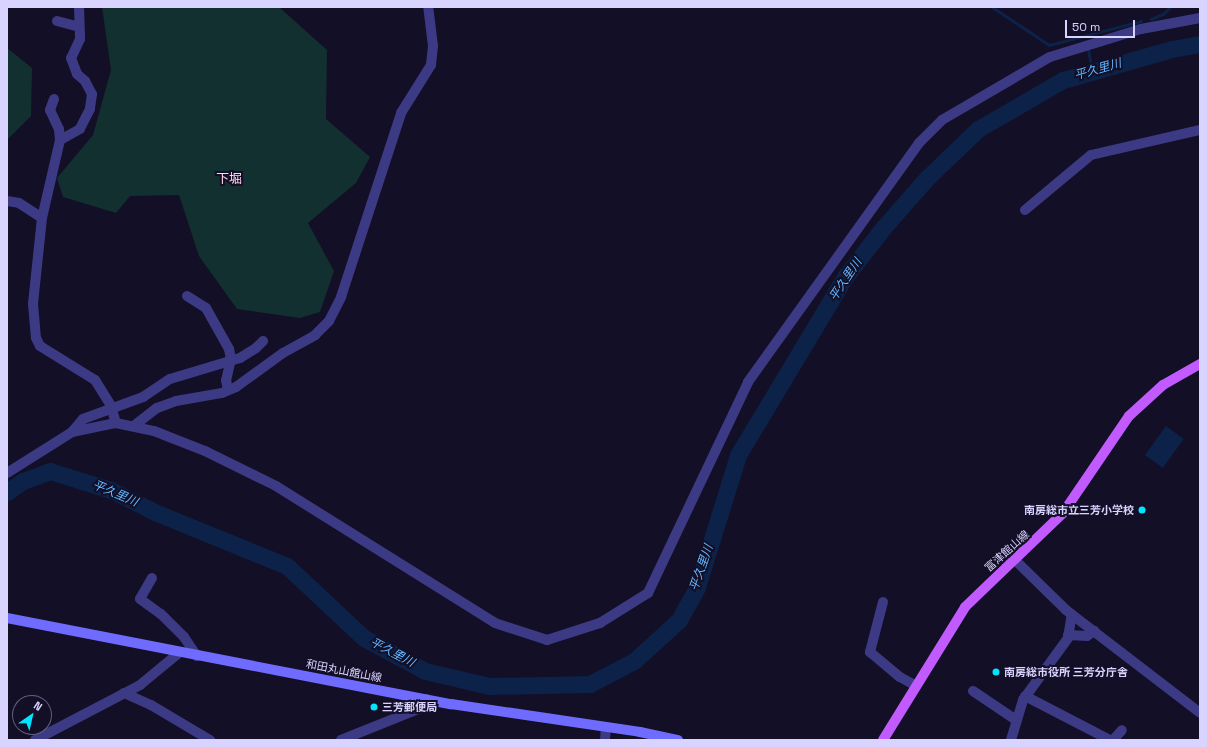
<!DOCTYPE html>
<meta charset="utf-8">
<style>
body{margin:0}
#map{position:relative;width:1207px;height:747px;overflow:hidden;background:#130f26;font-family:"Space Grotesk","Noto Sans JP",sans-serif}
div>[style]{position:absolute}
.green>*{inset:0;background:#12302f}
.water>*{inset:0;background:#0c2248;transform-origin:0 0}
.stream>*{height:3px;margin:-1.5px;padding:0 1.5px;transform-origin:1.5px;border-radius:1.5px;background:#0c2248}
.river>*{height:17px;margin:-8.5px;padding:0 8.5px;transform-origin:8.5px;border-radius:8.5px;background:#0c2248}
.minor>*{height:10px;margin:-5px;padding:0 5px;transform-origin:5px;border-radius:5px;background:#3d3a85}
.tertiary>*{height:10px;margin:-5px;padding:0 5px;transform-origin:5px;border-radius:5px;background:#3d3a85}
.secondary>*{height:10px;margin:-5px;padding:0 5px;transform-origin:5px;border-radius:5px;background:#6f6bff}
.primary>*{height:10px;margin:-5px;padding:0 5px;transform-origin:5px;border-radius:5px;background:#c25bff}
.dots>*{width:11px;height:11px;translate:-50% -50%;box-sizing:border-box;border:2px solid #130f26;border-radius:50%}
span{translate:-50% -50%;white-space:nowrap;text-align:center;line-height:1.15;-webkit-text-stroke:4px #130f26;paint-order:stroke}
.poi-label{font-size:11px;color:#d9d4ff;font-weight:700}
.right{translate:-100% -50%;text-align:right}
.left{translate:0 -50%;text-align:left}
.street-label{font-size:11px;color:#d9d4ff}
.water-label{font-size:12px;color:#62b6ff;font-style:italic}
.quarter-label{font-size:13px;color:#ffd6f0}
.frame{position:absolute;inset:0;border:8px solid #d9d4ff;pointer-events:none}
.north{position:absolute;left:12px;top:695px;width:40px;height:40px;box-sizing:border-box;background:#130f26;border:1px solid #625e7d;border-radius:50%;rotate:34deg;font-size:11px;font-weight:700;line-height:16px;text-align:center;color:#d9d4ff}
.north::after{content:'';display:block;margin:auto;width:14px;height:18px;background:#00e5ff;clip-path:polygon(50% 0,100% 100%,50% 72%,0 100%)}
.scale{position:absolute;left:1065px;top:20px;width:70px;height:18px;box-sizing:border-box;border:2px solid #d9d4ff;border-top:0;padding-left:5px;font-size:12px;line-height:14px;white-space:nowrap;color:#d9d4ff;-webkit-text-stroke:3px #130f26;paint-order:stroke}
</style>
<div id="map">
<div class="green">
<i style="clip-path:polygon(102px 7px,279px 7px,327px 50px,326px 119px,370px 157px,356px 183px,308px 223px,334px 271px,320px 312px,300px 318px,237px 309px,199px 256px,179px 195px,130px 196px,116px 213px,63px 197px,57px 178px,93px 135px,111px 70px)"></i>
<i style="clip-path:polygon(7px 48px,32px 68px,31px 116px,7px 140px)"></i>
</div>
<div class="water">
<i style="left:1166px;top:426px;width:22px;height:36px;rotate:36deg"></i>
</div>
<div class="stream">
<i style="left:992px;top:7px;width:69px;rotate:33.7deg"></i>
<i style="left:1049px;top:45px;width:95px;rotate:-14.6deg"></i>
<i style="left:1151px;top:19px;width:13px;rotate:-23deg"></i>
<i style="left:1163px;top:14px;width:10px;rotate:-45deg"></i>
<i style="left:1088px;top:49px;width:23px;rotate:80deg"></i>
</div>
<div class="river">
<i style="left:7px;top:492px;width:19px;rotate:-35deg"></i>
<i style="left:23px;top:481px;width:29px;rotate:-20deg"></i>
<i style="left:50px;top:471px;width:64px;rotate:17.3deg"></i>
<i style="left:111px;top:490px;width:51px;rotate:26.6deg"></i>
<i style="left:157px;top:513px;width:140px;rotate:22.2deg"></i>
<i style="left:287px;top:566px;width:105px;rotate:43.1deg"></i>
<i style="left:364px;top:638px;width:69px;rotate:28.4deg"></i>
<i style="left:425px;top:671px;width:66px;rotate:13.2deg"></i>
<i style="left:489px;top:686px;width:101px;rotate:-1.1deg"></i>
<i style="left:590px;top:684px;width:50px;rotate:-27.6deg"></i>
<i style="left:634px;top:661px;width:61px;rotate:-42.3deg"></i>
<i style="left:679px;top:620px;width:38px;rotate:-61deg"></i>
<i style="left:697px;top:587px;width:138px;rotate:-72.7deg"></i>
<i style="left:738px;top:455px;width:208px;rotate:-59deg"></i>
<i style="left:845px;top:277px;width:62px;rotate:-52.2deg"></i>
<i style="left:883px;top:228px;width:67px;rotate:-48.7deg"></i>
<i style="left:927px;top:178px;width:71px;rotate:-43.9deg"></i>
<i style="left:978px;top:129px;width:98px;rotate:-30deg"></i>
<i style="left:1063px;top:80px;width:113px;rotate:-15.9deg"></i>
<i style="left:1172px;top:49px;width:28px;rotate:-10deg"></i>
</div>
<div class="minor">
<i style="left:79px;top:7px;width:32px;rotate:88deg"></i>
<i style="left:80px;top:39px;width:21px;rotate:115deg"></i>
<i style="left:71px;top:58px;width:17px;rotate:69deg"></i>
<i style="left:77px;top:74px;width:11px;rotate:41deg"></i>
<i style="left:85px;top:81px;width:15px;rotate:62deg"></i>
<i style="left:92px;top:94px;width:15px;rotate:98deg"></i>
<i style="left:90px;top:109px;width:22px;rotate:117deg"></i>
<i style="left:80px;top:129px;width:23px;rotate:151deg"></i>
<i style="left:60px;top:140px;width:80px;rotate:103deg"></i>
<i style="left:42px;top:218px;width:86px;rotate:96deg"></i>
<i style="left:33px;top:304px;width:34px;rotate:85deg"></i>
<i style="left:36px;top:338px;width:9px;rotate:63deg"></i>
<i style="left:40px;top:346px;width:65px;rotate:31.7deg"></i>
<i style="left:95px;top:380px;width:31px;rotate:58deg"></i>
<i style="left:111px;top:406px;width:18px;rotate:74deg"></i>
<i style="left:57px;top:21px;width:23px;rotate:15deg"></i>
<i style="left:54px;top:99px;width:12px;rotate:110deg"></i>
<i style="left:50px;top:110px;width:21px;rotate:65deg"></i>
<i style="left:59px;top:129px;width:11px;rotate:85deg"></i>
<i style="left:7px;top:201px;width:12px;rotate:9deg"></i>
<i style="left:19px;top:203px;width:27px;rotate:33deg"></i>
<i style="left:1025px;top:210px;width:86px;rotate:-39.8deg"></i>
<i style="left:1091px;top:155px;width:112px;rotate:-12.9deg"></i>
<i style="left:187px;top:296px;width:22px;rotate:32deg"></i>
<i style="left:206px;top:308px;width:47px;rotate:60.7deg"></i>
<i style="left:229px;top:349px;width:10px;rotate:79deg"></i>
<i style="left:231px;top:359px;width:22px;rotate:103deg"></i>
<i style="left:226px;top:380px;width:10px;rotate:79deg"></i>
<i style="left:72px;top:432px;width:17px;rotate:-50deg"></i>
<i style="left:83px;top:419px;width:64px;rotate:-20.1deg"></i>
<i style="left:143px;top:397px;width:32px;rotate:-34deg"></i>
<i style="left:170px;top:379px;width:73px;rotate:-16.7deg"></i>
<i style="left:240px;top:358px;width:19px;rotate:-32deg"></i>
<i style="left:256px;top:348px;width:10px;rotate:-45deg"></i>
<i style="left:205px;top:451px;width:79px;rotate:26.2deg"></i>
<i style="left:276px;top:486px;width:258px;rotate:32deg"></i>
<i style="left:495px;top:623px;width:55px;rotate:18.1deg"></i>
<i style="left:547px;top:640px;width:56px;rotate:-17.8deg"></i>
<i style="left:600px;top:623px;width:57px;rotate:-32deg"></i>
<i style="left:648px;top:593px;width:233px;rotate:-64.6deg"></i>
<i style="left:748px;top:382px;width:294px;rotate:-54.4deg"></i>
<i style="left:919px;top:143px;width:33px;rotate:-45deg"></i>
<i style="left:942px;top:120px;width:125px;rotate:-30.3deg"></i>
<i style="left:1050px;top:57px;width:95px;rotate:-17.1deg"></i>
<i style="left:1141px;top:29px;width:60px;rotate:-10.6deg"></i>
<i style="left:152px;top:578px;width:24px;rotate:120deg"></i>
<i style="left:140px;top:599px;width:26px;rotate:36deg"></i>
<i style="left:161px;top:614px;width:33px;rotate:45deg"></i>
<i style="left:184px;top:637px;width:23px;rotate:56deg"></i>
<i style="left:883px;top:602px;width:52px;rotate:104.6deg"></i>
<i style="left:870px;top:652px;width:39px;rotate:40deg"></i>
<i style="left:900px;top:677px;width:18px;rotate:29deg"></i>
<i style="left:1068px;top:635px;width:19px;rotate:3deg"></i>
<i style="left:1087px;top:636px;width:9px;rotate:-36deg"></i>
<i style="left:973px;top:691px;width:52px;rotate:34deg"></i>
<i style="left:124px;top:693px;width:30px;rotate:24deg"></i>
<i style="left:151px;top:705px;width:69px;rotate:30.7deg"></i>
<i style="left:1025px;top:696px;width:96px;rotate:27.4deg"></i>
<i style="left:35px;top:740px;width:119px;rotate:-27.6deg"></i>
<i style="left:140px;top:685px;width:52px;rotate:-39.5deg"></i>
<i style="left:341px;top:740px;width:83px;rotate:-21.9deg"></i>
<i style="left:418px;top:709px;width:13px;rotate:-48deg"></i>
<i style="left:605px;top:740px;width:13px;rotate:-86deg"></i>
<i style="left:1011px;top:740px;width:42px;rotate:-73.3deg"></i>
<i style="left:1023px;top:700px;width:77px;rotate:-54deg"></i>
<i style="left:1068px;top:638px;width:24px;rotate:-81deg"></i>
<i style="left:1113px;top:740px;width:13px;rotate:-48deg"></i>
</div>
<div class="tertiary">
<i style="left:135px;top:425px;width:28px;rotate:-38deg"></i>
<i style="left:157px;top:408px;width:20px;rotate:-20deg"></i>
<i style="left:176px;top:401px;width:47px;rotate:-9.9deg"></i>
<i style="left:222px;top:393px;width:15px;rotate:-23deg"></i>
<i style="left:236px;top:387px;width:58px;rotate:-35.9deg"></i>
<i style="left:283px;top:353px;width:37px;rotate:-29deg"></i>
<i style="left:315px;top:335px;width:20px;rotate:-45deg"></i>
<i style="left:329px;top:321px;width:27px;rotate:-63deg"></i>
<i style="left:341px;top:297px;width:194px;rotate:-71.9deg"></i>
<i style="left:401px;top:113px;width:57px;rotate:-58deg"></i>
<i style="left:431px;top:65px;width:19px;rotate:-84deg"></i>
<i style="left:433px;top:46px;width:39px;rotate:-97deg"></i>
<i style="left:7px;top:473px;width:77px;rotate:-32.2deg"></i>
<i style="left:72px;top:432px;width:45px;rotate:-11.6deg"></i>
<i style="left:116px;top:423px;width:39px;rotate:12deg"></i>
<i style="left:154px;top:431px;width:55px;rotate:21.4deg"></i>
<i style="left:1015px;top:560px;width:71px;rotate:44.4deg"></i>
<i style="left:1066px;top:610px;width:169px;rotate:37.5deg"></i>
</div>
<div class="secondary">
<i style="left:7px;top:618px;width:452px;rotate:11deg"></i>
<i style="left:451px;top:704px;width:191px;rotate:8.4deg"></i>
<i style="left:640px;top:732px;width:39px;rotate:12deg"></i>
</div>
<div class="primary">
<i style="left:883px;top:740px;width:156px;rotate:-58.3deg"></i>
<i style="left:965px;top:607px;width:136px;rotate:-43.8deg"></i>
<i style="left:1063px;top:513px;width:117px;rotate:-55.8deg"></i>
<i style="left:1129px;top:416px;width:46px;rotate:-42.4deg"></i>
<i style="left:1163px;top:385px;width:43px;rotate:-29.6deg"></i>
</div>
<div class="dots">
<i style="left:1142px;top:510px;background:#00e5ff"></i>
<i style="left:996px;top:672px;background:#00e5ff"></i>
<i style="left:374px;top:707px;background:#00e5ff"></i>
</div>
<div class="poi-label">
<span class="right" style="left:1134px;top:510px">南房総市立三芳小学校</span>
<span class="left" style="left:1004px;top:672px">南房総市役所 三芳分庁舎</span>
<span class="left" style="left:382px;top:707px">三芳郵便局</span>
</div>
<div class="street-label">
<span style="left:1007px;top:551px;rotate:-42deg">富津館山線</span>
<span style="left:344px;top:671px;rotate:11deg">和田丸山館山線</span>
</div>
<div class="water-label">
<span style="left:1098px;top:70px;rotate:-16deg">平久里川</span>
<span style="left:846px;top:280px;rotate:-56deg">平久里川</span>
<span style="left:115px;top:494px;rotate:23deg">平久里川</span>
<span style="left:702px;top:568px;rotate:-71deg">平久里川</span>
<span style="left:392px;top:653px;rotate:28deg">平久里川</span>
</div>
<div class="quarter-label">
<span style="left:229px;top:179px">下堀</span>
</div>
<div class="frame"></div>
<div class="north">N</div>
<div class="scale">50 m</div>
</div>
